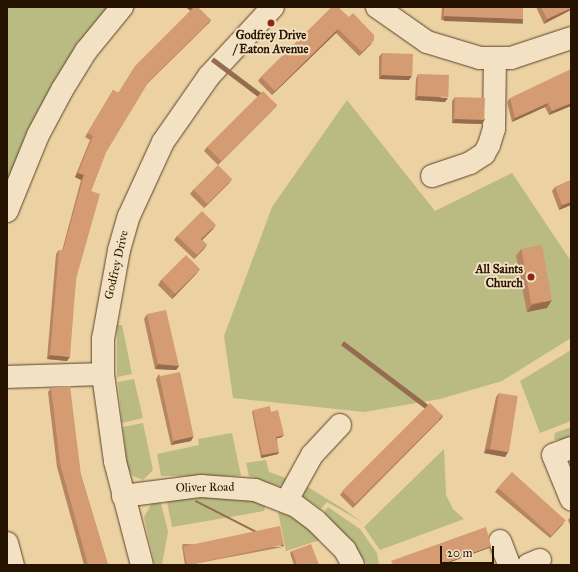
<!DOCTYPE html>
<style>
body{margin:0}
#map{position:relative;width:578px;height:572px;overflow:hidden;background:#ecd1a2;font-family:"IM FELL Great Primer",serif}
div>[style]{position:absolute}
.green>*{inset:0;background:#baba83}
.roads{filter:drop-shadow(0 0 1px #584329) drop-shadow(0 0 1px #584329)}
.minor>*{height:22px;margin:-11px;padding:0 11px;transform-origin:11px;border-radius:11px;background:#f3e1c3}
.wall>*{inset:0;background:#b78562}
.shaded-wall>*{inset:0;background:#956c50;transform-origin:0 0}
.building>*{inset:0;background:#d59b72;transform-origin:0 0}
.dots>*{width:11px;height:11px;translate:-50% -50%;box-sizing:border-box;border:2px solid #f3e1c3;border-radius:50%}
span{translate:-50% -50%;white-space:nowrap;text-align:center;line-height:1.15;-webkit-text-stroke:4px #f3e1c3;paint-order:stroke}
.poi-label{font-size:12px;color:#261401;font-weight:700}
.right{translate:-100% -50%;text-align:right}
.street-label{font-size:12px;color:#261401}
.frame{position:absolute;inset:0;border:8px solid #261401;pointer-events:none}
.scale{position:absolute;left:440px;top:546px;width:54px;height:18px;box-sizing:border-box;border:2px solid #261401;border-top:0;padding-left:5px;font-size:12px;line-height:14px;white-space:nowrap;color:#261401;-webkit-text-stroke:3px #f3e1c3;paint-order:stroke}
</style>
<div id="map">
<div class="green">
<i style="clip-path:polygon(7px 7px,113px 7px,7px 187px)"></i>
<i style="clip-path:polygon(347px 100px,435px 211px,512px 173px,571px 261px,571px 338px,502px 381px,440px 399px,364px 412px,233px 398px,224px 336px,272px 207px)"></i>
<i style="clip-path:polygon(117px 325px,122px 325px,132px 374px,117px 377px)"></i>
<i style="clip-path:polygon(571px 350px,571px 421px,540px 433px,520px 381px)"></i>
<i style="clip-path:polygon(134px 379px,143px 418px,122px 423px,118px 382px)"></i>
<i style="clip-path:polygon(143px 423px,153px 470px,143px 480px,133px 476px,127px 467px,123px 427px)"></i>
<i style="clip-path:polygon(571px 427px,571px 439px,554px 440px,555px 433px)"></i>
<i style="clip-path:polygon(232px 433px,241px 476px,161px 476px,157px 454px,199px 445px,198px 439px)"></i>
<i style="clip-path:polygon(444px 449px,446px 495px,453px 509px,464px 519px,380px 550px,364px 527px)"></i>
<i style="clip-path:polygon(266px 460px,269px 472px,291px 480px,279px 486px,249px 476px,246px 463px)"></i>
<i style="clip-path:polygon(303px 484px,345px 510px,362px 522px,327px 502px,321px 509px,302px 496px)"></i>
<i style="clip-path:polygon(166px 497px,224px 497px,265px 502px,265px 507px,264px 511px,172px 527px)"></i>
<i style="clip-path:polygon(160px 500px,168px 531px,162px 565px,155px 565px,144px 517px,153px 501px)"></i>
<i style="clip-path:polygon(328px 507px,360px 529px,377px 553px,379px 565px,368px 565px,324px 512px)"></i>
<i style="clip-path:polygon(278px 512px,293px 517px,323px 539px,286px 551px)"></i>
</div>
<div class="roads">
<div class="minor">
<i style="left:377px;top:7px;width:61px;rotate:35deg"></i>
<i style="left:427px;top:42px;width:55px;rotate:16.8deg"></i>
<i style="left:480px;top:58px;width:31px"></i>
<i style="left:511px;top:58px;width:63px;rotate:-18.4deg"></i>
<i style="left:432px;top:176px;width:40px;rotate:-18.9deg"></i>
<i style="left:470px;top:163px;width:17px;rotate:-33deg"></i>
<i style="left:484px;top:154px;width:10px;rotate:-61deg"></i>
<i style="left:489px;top:145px;width:17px;rotate:-73deg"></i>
<i style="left:494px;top:129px;width:70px;rotate:-89.2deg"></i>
<i style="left:7px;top:211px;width:82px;rotate:-67.8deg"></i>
<i style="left:38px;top:135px;width:51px;rotate:-61.9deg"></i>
<i style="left:62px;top:90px;width:46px;rotate:-58.4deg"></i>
<i style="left:86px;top:51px;width:57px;rotate:-50.7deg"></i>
<i style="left:7px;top:377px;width:96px;rotate:-1.8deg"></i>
<i style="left:571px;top:448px;width:19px;rotate:159deg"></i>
<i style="left:553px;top:455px;width:48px;rotate:67.8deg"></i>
<i style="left:123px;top:496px;width:79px;rotate:-7.3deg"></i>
<i style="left:201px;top:486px;width:54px;rotate:4.2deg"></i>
<i style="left:255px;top:490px;width:44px;rotate:21.3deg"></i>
<i style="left:296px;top:506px;width:25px;rotate:37deg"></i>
<i style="left:316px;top:521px;width:41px;rotate:45deg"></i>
<i style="left:345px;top:550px;width:17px;rotate:62deg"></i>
<i style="left:286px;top:502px;width:54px;rotate:-61deg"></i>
<i style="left:312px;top:455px;width:41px;rotate:-47deg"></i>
<i style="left:500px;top:541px;width:26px;rotate:69deg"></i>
<i style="left:7px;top:543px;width:23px;rotate:75deg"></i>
<i style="left:142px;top:565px;width:107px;rotate:-104.6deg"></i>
<i style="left:115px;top:461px;width:88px;rotate:-97.9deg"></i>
<i style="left:103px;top:374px;width:35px;rotate:-90deg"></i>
<i style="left:103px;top:339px;width:90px;rotate:-79.8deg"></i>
<i style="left:119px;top:250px;width:35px;rotate:-74deg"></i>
<i style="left:129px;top:216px;width:81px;rotate:-65.3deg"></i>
<i style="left:163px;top:142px;width:80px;rotate:-55.1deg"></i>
<i style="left:209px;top:76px;width:94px;rotate:-47.2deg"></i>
<i style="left:528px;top:565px;width:13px;rotate:-23deg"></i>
</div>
</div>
<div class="wall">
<i style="clip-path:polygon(332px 7px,371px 44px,359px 56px,336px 33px,272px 95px,258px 81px,261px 77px)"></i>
<i style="clip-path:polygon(442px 7px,523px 7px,520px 23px,441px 20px)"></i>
<i style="clip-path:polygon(536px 7px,571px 7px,544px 24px)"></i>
<i style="clip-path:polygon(211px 20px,208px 24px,147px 84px,106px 152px,91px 191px,76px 279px,67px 361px,47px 359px,56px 254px,59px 250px,62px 251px,81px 180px,75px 177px,90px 140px,85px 137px,113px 90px,118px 93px)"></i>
<i style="clip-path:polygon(382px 53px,409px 80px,379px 79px,379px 57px)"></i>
<i style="clip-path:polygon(418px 74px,445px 102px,415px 100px,416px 79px)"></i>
<i style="clip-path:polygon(455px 97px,485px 119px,482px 124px,452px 123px,452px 101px)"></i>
<i style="clip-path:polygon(510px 98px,571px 106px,549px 115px,545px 107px,512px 122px,507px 102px)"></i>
<i style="clip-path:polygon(274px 109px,218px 165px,204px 151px,207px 147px)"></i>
<i style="clip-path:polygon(232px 179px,229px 183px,204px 208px,190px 194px,193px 190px)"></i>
<i style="clip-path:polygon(571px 180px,571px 205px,559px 210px,552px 191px,555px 187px)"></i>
<i style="clip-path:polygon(213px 229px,202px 240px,207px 245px,204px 249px,194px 259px,174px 240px,177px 236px)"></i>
<i style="clip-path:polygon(521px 249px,547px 308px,527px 312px,516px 256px)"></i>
<i style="clip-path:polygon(197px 273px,172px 299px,158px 285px,161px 280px)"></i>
<i style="clip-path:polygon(147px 314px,179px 366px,176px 370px,155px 369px,144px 319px)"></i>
<i style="clip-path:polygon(159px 374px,191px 441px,171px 445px,156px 379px)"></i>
<i style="clip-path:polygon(51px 388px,81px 475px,108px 565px,84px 565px,57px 467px,48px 392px)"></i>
<i style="clip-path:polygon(499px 393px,508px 452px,505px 457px,484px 453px,496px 397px)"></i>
<i style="clip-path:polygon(253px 410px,271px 412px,282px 437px,277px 438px,278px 454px,261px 458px,252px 412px)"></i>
<i style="clip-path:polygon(443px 416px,440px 420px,353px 508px,340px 495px,343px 491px)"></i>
<i style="clip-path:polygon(498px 488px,563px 524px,550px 538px,495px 492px)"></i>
<i style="clip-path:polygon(571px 516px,571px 527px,568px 520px)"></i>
<i style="clip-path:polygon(183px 544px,283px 547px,188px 565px,185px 565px,182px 546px)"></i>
<i style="clip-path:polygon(292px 551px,319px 565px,294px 565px,290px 553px)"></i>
</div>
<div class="shaded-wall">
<i style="clip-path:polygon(571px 8px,571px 10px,544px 24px,547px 19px)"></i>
<i style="left:444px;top:16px;width:79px;height:5px;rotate:2deg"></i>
<i style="left:211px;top:20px;width:5px;height:87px;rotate:127deg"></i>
<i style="clip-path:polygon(338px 29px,336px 33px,272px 95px,275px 91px)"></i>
<i style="clip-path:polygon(374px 40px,371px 44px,359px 56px,362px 52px)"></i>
<i style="clip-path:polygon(382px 75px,412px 76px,409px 80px,379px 79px)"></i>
<i style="clip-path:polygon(418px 96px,448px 98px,445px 102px,415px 100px)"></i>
<i style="clip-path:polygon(548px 103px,545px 107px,512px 122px,515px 118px)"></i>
<i style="clip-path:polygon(571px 103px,571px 106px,549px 115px,552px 111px)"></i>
<i style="left:277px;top:105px;width:5px;height:79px;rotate:127deg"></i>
<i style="clip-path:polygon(455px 119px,485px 119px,482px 124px,452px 123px)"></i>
<i style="clip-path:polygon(78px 173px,84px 175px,81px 180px,75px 177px)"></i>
<i style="clip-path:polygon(232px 179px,229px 183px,204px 208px,207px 204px)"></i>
<i style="clip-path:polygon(571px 202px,571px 205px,559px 210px,562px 205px)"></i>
<i style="clip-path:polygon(216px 225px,213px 229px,199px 243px,201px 239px)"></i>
<i style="clip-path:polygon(207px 245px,204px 249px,194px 259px,197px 255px)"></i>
<i style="clip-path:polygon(200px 269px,197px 273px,172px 299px,175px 294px)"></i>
<i style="clip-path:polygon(552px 300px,547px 308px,527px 312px,532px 305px)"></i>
<i style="clip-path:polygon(50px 355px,70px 357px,67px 361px,47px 359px)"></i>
<i style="clip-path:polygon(158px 364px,179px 366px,176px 370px,155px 369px)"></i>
<i style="left:443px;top:416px;width:5px;height:124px;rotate:127deg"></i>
<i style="clip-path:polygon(284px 435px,282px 437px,275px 439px,276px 437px)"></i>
<i style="clip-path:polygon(194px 436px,191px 441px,171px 445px,174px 441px)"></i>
<i style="clip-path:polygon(487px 449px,508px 452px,505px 457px,484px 453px)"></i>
<i style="clip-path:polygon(279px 452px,278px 454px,261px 458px,262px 455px)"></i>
<i style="clip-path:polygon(566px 520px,563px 524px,550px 538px,553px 534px)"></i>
<i style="left:284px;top:545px;width:2px;height:99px;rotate:117deg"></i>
<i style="clip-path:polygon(491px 546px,489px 548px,443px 565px,439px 565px)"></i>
</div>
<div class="building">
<i style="clip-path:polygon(194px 7px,198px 7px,211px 20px,149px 81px,106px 152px,91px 191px,100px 194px,76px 279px,70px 357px,50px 355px,59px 250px,63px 251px,84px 175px,78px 173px,93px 136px,88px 133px,113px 90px,118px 93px,135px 66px)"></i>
<i style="clip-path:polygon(332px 7px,338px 7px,349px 17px,353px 13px,374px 35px,374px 40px,362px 52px,338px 29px,275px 91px,261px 77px)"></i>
<i style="clip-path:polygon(444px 7px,523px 7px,523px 19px,444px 16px)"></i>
<i style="clip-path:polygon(541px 7px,571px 7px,571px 8px,547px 19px)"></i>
<i style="left:382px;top:53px;width:31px;height:22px;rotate:2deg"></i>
<i style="clip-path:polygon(571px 69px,571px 103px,552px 111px,548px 103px,515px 118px,510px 98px)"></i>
<i style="left:418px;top:74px;width:31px;height:22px;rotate:2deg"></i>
<i style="left:263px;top:91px;width:20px;height:79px;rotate:45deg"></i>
<i style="left:455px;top:97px;width:30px;height:22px;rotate:2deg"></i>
<i style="left:218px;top:165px;width:20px;height:35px;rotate:45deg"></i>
<i style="clip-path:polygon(571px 180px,571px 202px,562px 205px,555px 187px)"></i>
<i style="clip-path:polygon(202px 211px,216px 225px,201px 239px,207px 245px,197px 255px,177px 236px)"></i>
<i style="left:542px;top:245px;width:56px;height:21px;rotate:80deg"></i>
<i style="left:186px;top:255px;width:20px;height:35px;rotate:45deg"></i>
<i style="clip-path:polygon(166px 310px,179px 366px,158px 364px,147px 314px)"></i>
<i style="left:180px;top:372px;width:66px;height:21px;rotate:78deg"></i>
<i style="clip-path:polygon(70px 386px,81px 475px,108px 565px,88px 565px,60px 463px,51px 388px)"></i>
<i style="left:499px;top:393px;width:19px;height:57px;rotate:9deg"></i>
<i style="left:430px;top:403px;width:18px;height:124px;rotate:45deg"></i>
<i style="clip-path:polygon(270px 406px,271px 412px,278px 410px,284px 435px,276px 437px,279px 452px,262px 455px,253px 410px)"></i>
<i style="left:512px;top:472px;width:72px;height:21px;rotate:42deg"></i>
<i style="left:280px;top:526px;width:19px;height:99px;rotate:78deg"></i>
<i style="clip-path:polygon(486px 527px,491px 546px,439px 565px,393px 565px,391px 561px)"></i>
<i style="clip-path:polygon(311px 544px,319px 565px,297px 565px,292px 551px)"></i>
</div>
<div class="dots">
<i style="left:271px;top:23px;background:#8f2418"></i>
<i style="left:531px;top:277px;background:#8f2418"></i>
</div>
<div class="poi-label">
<span style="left:271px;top:43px">Godfrey Drive<br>/ Eaton Avenue</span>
<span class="right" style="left:523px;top:277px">All Saints<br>Church</span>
</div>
<div class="street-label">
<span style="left:117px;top:265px;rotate:-77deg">Godfrey Drive</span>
<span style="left:205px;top:488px;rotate:-1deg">Oliver Road</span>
</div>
<div class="frame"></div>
<div class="scale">20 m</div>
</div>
